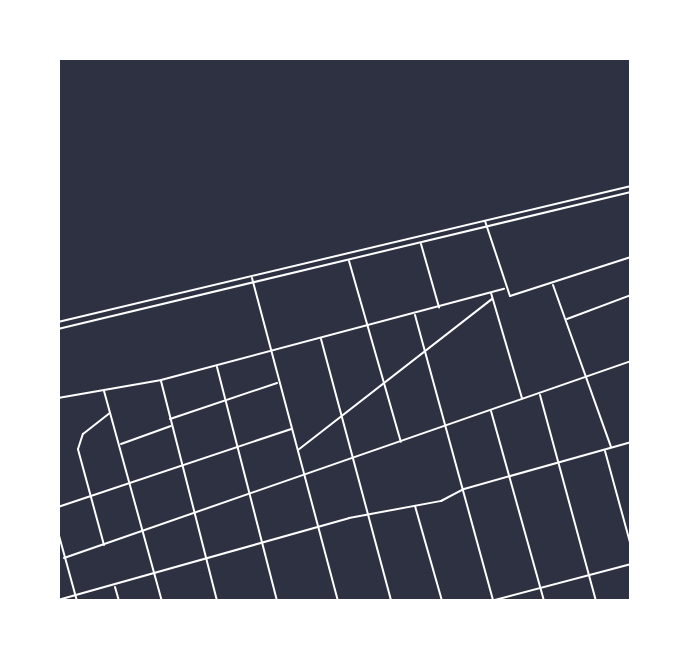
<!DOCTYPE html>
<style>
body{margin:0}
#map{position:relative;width:689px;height:659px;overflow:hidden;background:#2d3142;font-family:"DM Sans",sans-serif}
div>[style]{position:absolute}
.minor>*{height:2px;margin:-1px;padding:0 1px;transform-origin:1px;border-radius:1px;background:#fff}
span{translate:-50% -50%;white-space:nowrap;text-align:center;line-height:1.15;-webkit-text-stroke:6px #fff;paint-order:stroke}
.frame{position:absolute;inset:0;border:60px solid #fff;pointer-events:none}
</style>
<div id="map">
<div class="minor">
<i style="left:485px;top:221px;width:79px;rotate:71.6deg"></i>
<i style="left:510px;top:296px;width:127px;rotate:-17.9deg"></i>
<i style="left:421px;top:244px;width:66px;rotate:74.1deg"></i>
<i style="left:349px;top:261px;width:188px;rotate:74deg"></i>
<i style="left:252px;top:278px;width:334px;rotate:75.1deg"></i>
<i style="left:553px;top:285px;width:172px;rotate:70.3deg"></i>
<i style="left:491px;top:293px;width:109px;rotate:73.6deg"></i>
<i style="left:415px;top:315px;width:296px;rotate:74.7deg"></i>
<i style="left:567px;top:319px;width:68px;rotate:-20.6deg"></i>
<i style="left:58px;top:322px;width:589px;rotate:-13.35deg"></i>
<i style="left:58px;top:329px;width:589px;rotate:-13.45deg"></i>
<i style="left:321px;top:339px;width:271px;rotate:75deg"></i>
<i style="left:217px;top:367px;width:242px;rotate:75.6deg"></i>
<i style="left:161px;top:381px;width:227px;rotate:75.7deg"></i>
<i style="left:104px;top:391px;width:218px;rotate:74.6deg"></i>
<i style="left:540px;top:395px;width:213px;rotate:74.8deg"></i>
<i style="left:58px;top:398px;width:105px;rotate:-9.9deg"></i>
<i style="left:161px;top:380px;width:355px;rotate:-14.9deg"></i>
<i style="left:491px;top:411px;width:197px;rotate:74.4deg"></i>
<i style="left:170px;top:419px;width:113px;rotate:-18.6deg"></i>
<i style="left:121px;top:444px;width:53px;rotate:-19.8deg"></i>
<i style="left:298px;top:450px;width:246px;rotate:-37.9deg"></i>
<i style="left:605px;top:451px;width:98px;rotate:74.7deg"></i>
<i style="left:415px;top:506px;width:99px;rotate:74.1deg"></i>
<i style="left:58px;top:507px;width:246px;rotate:-18.5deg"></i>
<i style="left:58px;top:532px;width:72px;rotate:74.6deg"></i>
<i style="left:104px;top:545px;width:99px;rotate:-105.2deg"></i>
<i style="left:78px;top:449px;width:16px;rotate:-72deg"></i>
<i style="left:83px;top:434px;width:34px;rotate:-38deg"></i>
<i style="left:64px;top:558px;width:600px;rotate:-19.16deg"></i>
<i style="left:115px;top:587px;width:15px;rotate:74deg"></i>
<i style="left:58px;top:600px;width:302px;rotate:-15.7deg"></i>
<i style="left:349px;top:518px;width:94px;rotate:-10.5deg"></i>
<i style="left:441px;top:501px;width:26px;rotate:-28deg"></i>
<i style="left:464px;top:489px;width:173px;rotate:-15.7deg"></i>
<i style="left:491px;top:601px;width:145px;rotate:-14.8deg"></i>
<i style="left:626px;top:601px;width:5px;rotate:-11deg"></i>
</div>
<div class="frame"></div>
</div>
